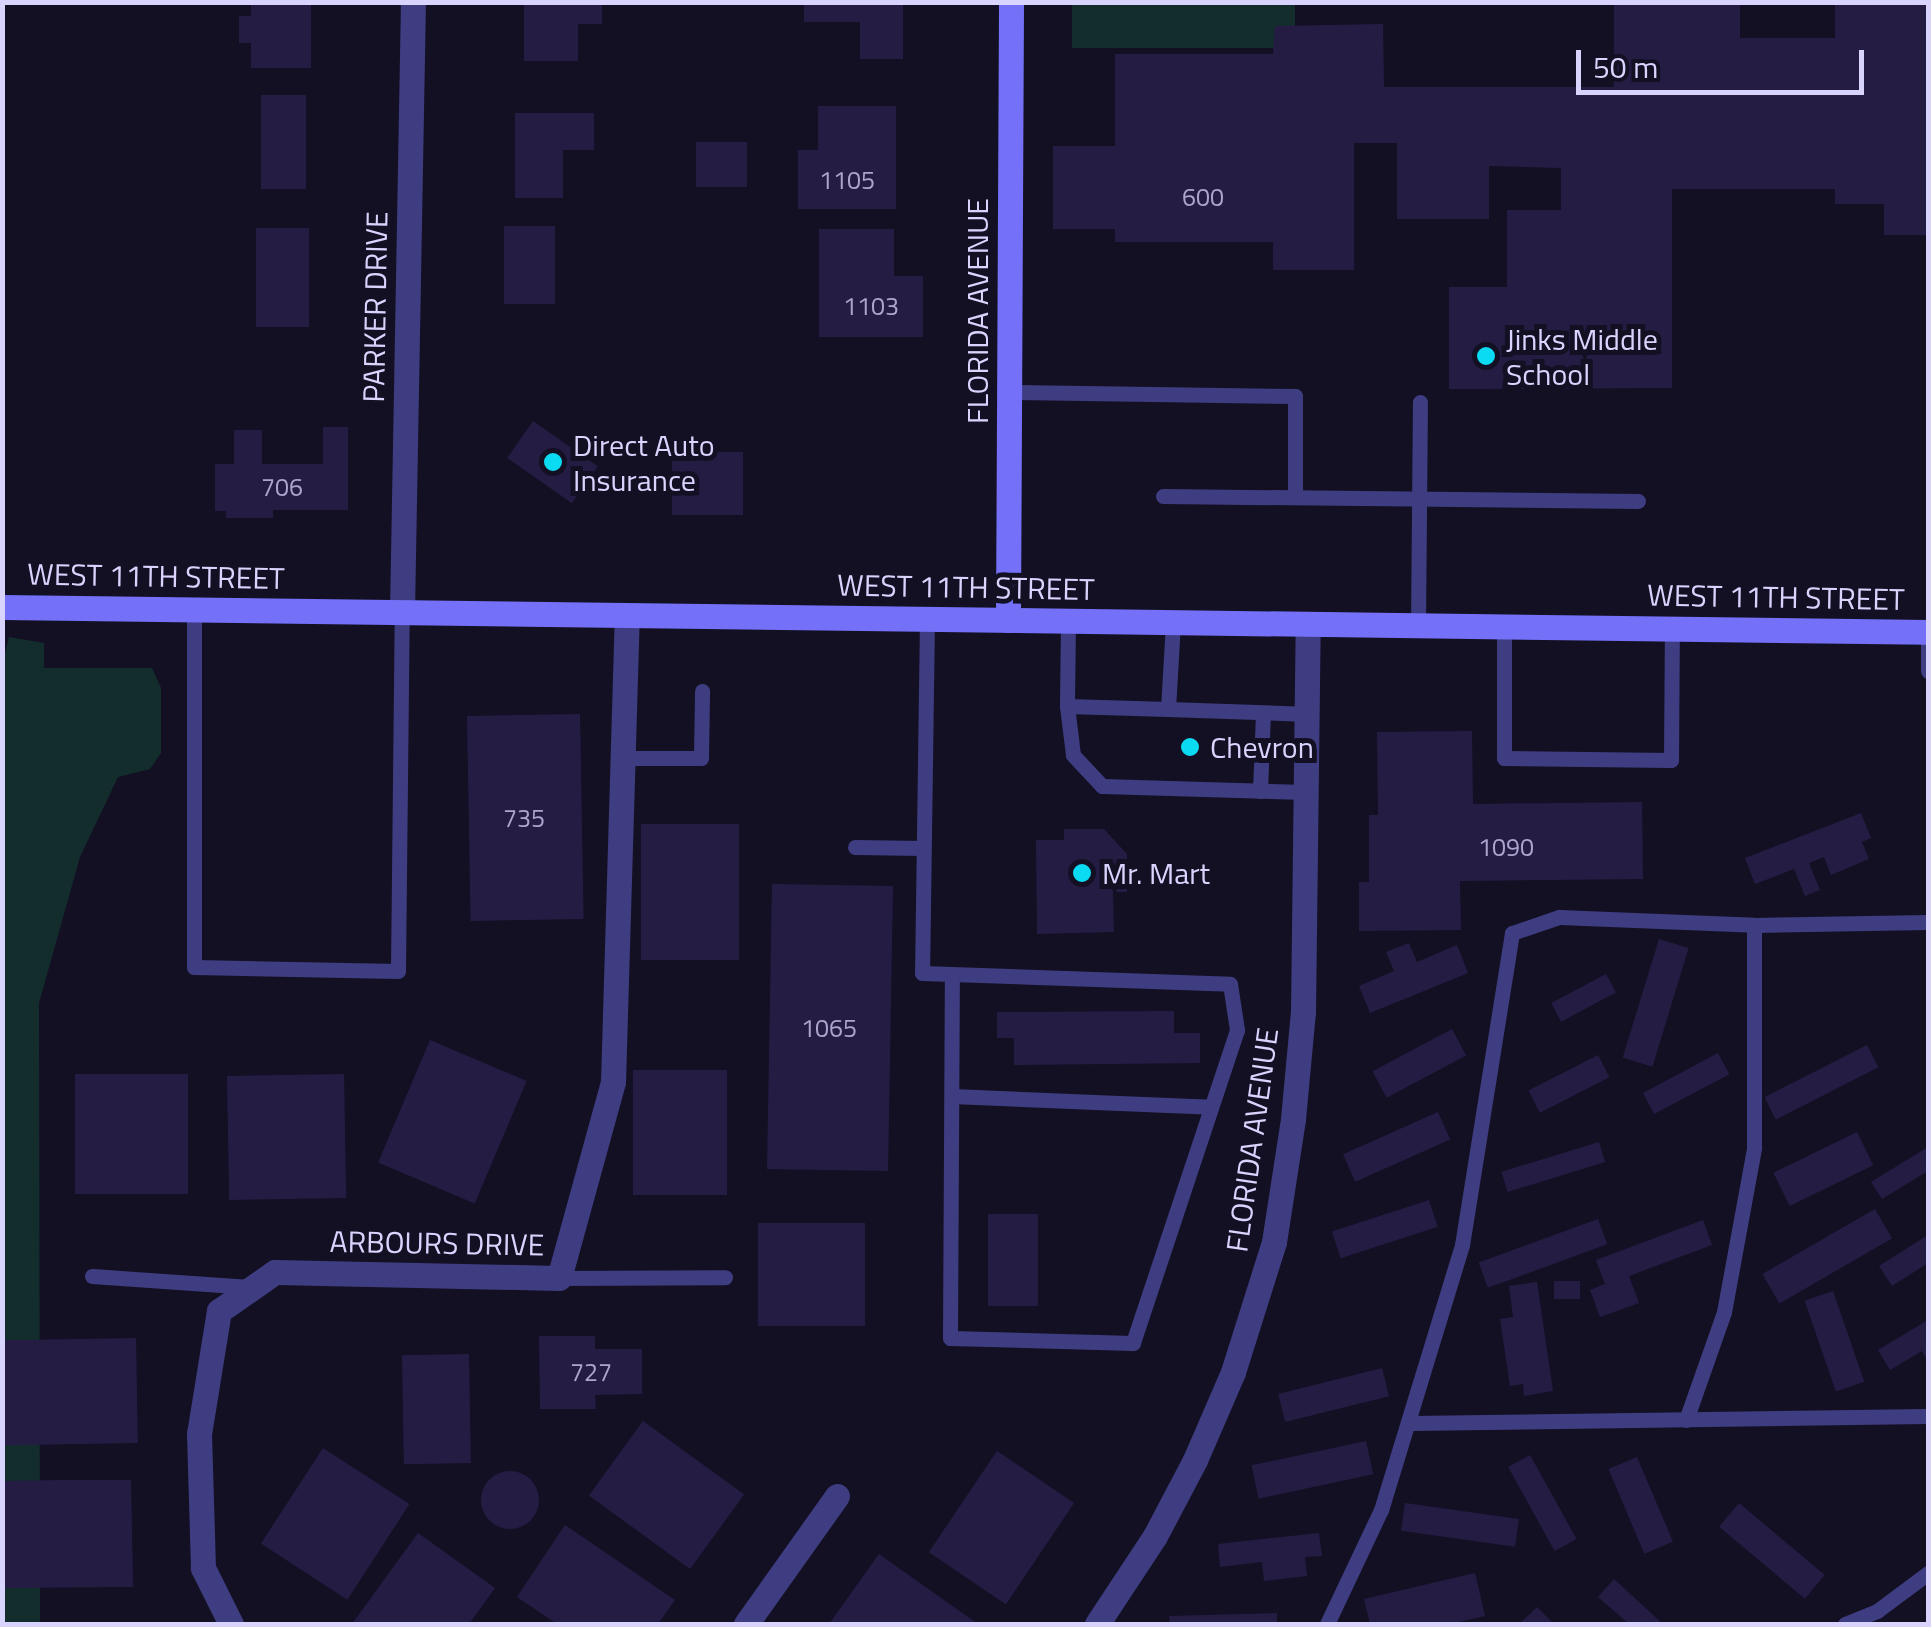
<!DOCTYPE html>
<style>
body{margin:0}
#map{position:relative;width:1931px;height:1627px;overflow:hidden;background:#131024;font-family:"Titillium Web",sans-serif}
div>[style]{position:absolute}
.green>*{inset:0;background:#132d2d;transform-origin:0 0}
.building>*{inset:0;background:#251c44;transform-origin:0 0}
.round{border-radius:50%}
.lane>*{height:15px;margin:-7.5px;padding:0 7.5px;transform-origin:7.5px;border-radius:7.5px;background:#3f3d81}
.street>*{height:25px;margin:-12.5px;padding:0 12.5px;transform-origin:12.5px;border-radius:12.5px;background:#3f3d81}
.secondary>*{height:25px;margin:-12.5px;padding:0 12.5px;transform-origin:12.5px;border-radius:12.5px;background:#7470f8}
.dots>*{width:28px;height:28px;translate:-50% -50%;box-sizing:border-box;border:5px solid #131024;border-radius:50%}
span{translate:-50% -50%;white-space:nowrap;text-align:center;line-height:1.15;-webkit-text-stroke:10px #131024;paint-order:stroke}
.number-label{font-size:25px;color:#aca6cf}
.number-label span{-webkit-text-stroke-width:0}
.street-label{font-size:30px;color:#d9d4fd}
.poi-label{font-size:30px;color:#d9d4fd}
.left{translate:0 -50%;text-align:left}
.frame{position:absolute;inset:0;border:5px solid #d9d4fd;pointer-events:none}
.scale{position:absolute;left:1576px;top:50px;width:288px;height:45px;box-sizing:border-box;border:5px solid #d9d4fd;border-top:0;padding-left:12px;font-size:30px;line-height:35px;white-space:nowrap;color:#d9d4fd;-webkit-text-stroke:8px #131024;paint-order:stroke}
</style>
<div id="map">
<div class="green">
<i style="left:1072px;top:3px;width:223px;height:45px"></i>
<i style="clip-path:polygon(9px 637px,44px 643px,44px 668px,152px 668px,161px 688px,161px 753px,150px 769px,118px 777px,80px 857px,39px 1003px,40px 1624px,3px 1624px,2px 665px)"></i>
</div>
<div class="building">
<i style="clip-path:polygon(251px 2px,311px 2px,311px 68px,251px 68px,251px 43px,239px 43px,239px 16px,251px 16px)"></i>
<i style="clip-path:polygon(524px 2px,602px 2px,602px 24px,578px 24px,578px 61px,524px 61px)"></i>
<i style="clip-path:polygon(804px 2px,903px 2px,903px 59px,860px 59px,860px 22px,804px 22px)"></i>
<i style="clip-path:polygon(1614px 2px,1740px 2px,1740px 38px,1835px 38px,1835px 2px,1928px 2px,1928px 235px,1884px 235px,1884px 204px,1835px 204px,1835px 189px,1672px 189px,1672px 388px,1449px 389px,1449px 287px,1507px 287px,1507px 210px,1561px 210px,1561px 168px,1489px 166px,1489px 219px,1397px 219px,1397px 143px,1354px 143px,1354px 270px,1273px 270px,1273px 242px,1115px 242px,1115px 229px,1053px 229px,1053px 146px,1115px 146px,1115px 54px,1273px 54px,1275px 26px,1383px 24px,1384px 87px,1614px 87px)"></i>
<i style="left:261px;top:95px;width:45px;height:94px"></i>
<i style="clip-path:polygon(818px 106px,896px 106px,896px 209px,798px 209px,798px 150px,818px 150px)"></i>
<i style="clip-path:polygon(515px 113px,594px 113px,594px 150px,563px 150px,563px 198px,515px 198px)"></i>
<i style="left:747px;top:142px;width:45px;height:51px;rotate:90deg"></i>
<i style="left:504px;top:226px;width:51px;height:78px"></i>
<i style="left:256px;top:228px;width:53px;height:99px"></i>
<i style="clip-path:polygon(819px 229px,894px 229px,894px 276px,923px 276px,923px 337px,819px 337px)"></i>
<i style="left:533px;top:421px;width:79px;height:45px;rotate:35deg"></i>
<i style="clip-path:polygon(323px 427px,348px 427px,348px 510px,273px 510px,273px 518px,226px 518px,226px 511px,215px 511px,215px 464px,234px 464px,234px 430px,262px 430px,262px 464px,323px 464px)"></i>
<i style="left:672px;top:452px;width:71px;height:63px"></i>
<i style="left:580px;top:714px;width:205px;height:113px;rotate:89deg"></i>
<i style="clip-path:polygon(1472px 731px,1473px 804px,1642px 802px,1643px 879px,1460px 881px,1461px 930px,1359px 931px,1359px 882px,1369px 882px,1369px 815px,1378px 815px,1377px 732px)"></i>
<i style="clip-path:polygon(1861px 813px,1871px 838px,1862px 842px,1869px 859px,1831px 875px,1824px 857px,1809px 863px,1820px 890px,1805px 896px,1794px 869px,1755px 884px,1745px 858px)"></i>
<i style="left:739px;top:824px;width:136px;height:98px;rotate:90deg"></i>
<i style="clip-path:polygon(1064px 829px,1104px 829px,1127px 854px,1127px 892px,1113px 892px,1114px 932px,1037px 934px,1036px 840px,1064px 840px)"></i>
<i style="left:772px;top:884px;width:121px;height:285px;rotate:1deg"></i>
<i style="left:1659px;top:939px;width:31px;height:124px;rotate:17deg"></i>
<i style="clip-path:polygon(1409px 943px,1417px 962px,1457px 945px,1468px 973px,1370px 1013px,1359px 986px,1394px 971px,1386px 952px)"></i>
<i style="left:1606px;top:974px;width:21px;height:62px;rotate:62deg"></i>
<i style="clip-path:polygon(1174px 1011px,1174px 1033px,1200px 1033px,1200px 1063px,1014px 1065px,1014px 1038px,997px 1038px,997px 1012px)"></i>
<i style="left:1452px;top:1029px;width:30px;height:90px;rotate:62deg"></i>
<i style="left:430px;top:1040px;width:105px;height:133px;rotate:23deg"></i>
<i style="left:1867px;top:1045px;width:25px;height:115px;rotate:63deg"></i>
<i style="left:1718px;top:1053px;width:24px;height:85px;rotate:62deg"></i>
<i style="left:1598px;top:1055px;width:25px;height:78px;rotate:63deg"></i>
<i style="left:633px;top:1070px;width:94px;height:125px"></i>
<i style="left:188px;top:1074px;width:120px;height:113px;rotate:90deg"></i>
<i style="left:344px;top:1074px;width:124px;height:117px;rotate:89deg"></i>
<i style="left:1438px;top:1112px;width:30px;height:104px;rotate:66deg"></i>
<i style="left:1857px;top:1132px;width:37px;height:93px;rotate:64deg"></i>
<i style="left:1599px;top:1142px;width:21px;height:102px;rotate:73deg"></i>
<i style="clip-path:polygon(1928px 1147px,1928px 1171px,1882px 1199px,1871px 1182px)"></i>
<i style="left:1429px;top:1200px;width:28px;height:102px;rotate:72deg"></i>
<i style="left:1875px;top:1209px;width:34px;height:130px;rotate:60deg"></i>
<i style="left:988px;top:1214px;width:50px;height:92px"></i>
<i style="left:1598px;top:1219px;width:27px;height:127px;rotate:70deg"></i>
<i style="clip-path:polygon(1703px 1220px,1712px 1245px,1629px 1276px,1639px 1303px,1600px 1317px,1590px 1290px,1605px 1284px,1596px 1260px)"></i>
<i style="left:758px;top:1223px;width:107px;height:103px"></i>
<i style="clip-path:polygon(1928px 1235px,1928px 1263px,1892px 1286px,1879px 1266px)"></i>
<i style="left:1554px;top:1281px;width:26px;height:18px"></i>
<i style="clip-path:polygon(1537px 1282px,1553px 1391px,1524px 1396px,1523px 1384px,1510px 1386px,1500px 1319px,1513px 1317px,1509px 1286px)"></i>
<i style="left:1833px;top:1291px;width:96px;height:30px;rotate:71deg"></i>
<i style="clip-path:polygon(1928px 1320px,1928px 1362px,1922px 1351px,1890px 1370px,1878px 1350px)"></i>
<i style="clip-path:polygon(539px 1336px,595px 1336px,595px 1349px,642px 1349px,642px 1394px,595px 1395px,596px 1409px,540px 1409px)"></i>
<i style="left:136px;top:1338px;width:105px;height:133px;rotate:89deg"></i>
<i style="left:469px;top:1354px;width:109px;height:67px;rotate:89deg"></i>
<i style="left:1382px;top:1368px;width:29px;height:107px;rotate:76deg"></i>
<i style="left:643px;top:1421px;width:125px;height:92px;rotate:36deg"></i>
<i style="left:1366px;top:1441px;width:34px;height:117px;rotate:78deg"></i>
<i style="left:323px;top:1448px;width:103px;height:114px;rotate:33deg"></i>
<i style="left:997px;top:1451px;width:93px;height:122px;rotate:34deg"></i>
<i style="left:1530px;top:1455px;width:96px;height:25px;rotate:61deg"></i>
<i style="left:1637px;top:1457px;width:92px;height:31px;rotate:67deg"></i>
<i class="round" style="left:481px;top:1471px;width:58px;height:58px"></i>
<i style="clip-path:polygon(63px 1480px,131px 1480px,133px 1587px,2px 1588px,2px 1481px)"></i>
<i style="left:1405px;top:1503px;width:115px;height:28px;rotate:8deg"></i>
<i style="left:1739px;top:1503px;width:112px;height:31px;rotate:40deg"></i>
<i style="clip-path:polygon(565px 1525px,675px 1600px,658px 1624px,557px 1624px,517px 1597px)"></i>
<i style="clip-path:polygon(418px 1533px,495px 1588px,469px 1624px,352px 1624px)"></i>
<i style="clip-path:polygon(1319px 1533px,1322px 1556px,1305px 1557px,1307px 1576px,1264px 1581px,1262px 1562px,1220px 1567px,1218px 1544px)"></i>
<i style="clip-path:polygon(879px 1554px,927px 1588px,978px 1624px,829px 1624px)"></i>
<i style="clip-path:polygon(1475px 1573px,1485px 1616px,1450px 1624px,1370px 1624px,1364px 1599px)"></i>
<i style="clip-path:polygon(1614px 1579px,1663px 1624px,1629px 1624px,1598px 1597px)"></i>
<i style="clip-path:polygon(1537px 1607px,1554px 1624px,1519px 1624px)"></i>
<i style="clip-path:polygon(1277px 1613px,1277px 1624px,1170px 1624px,1169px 1616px)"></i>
</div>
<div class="lane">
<i style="left:1009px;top:392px;width:286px;rotate:0.8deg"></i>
<i style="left:1295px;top:396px;width:101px;rotate:90deg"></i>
<i style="left:1163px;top:496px;width:475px;rotate:0.6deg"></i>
<i style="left:194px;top:609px;width:358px;rotate:90deg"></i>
<i style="left:194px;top:967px;width:204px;rotate:1.1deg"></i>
<i style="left:398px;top:971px;width:359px;rotate:-89.4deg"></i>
<i style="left:927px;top:619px;width:354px;rotate:90.8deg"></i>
<i style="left:922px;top:973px;width:308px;rotate:2deg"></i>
<i style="left:1230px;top:984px;width:47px;rotate:81.3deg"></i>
<i style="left:1237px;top:1030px;width:330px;rotate:108.4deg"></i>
<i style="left:1133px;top:1343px;width:183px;rotate:-178.4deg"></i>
<i style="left:950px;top:1338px;width:364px;rotate:-89.7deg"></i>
<i style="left:1068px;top:621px;width:85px;rotate:90.7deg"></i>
<i style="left:1067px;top:706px;width:101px;rotate:1.7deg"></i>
<i style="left:1168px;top:709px;width:87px;rotate:-86.7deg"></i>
<i style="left:1418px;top:626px;width:224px;rotate:-89.5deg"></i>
<i style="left:1504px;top:627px;width:131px;rotate:90deg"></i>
<i style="left:1504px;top:758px;width:167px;rotate:0.7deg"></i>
<i style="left:1671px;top:760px;width:131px;rotate:-89.6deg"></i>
<i style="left:1928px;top:632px;width:39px;rotate:90deg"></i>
<i style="left:1067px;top:706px;width:49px;rotate:83deg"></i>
<i style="left:1073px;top:755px;width:42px;rotate:46.9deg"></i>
<i style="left:1102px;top:786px;width:204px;rotate:1.7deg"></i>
<i style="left:1168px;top:709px;width:140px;rotate:2deg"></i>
<i style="left:622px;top:758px;width:79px"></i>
<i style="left:701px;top:758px;width:67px;rotate:-89.1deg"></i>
<i style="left:1260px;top:791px;width:78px;rotate:-87.8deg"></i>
<i style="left:855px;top:847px;width:68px;rotate:0.8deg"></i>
<i style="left:952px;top:1096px;width:259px;rotate:2.4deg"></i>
<i style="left:92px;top:1276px;width:158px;rotate:4deg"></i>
<i style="left:559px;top:1278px;width:166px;rotate:-0.3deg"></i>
<i style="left:1686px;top:1420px;width:114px;rotate:-70.6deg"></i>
<i style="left:1724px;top:1312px;width:167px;rotate:-79.6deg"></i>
<i style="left:1754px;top:1148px;width:223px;rotate:-90deg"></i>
<i style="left:1410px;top:1423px;width:518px;rotate:-0.77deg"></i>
<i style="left:1327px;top:1624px;width:126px;rotate:-64.7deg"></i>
<i style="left:1381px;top:1510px;width:277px;rotate:-73deg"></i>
<i style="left:1462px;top:1245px;width:316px;rotate:-80.9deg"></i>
<i style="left:1512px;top:933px;width:50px;rotate:-18.8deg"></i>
<i style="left:1559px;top:917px;width:195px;rotate:2.3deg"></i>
<i style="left:1754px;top:925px;width:174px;rotate:-1deg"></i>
<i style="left:1845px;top:1624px;width:35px;rotate:-22deg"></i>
<i style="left:1877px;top:1611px;width:64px;rotate:-36.7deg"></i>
</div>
<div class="street">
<i style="left:402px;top:612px;width:610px;rotate:-88.97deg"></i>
<i style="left:231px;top:1624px;width:63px;rotate:-116.6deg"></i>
<i style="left:203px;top:1568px;width:134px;rotate:-91.7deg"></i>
<i style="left:199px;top:1434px;width:125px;rotate:-80.8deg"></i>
<i style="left:219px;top:1311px;width:68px;rotate:-34.9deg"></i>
<i style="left:275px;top:1272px;width:284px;rotate:1.2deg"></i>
<i style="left:559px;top:1278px;width:203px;rotate:-74.6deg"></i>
<i style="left:613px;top:1082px;width:466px;rotate:-88.3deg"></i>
<i style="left:746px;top:1624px;width:157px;rotate:-54.6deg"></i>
<i style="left:1097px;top:1624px;width:105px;rotate:-56.6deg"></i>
<i style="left:1155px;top:1536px;width:86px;rotate:-62.2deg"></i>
<i style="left:1195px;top:1460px;width:96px;rotate:-66.6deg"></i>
<i style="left:1233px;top:1372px;width:136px;rotate:-72.5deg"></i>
<i style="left:1274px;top:1242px;width:124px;rotate:-81.2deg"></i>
<i style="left:1293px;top:1119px;width:107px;rotate:-84.7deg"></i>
<i style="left:1303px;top:1012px;width:387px;rotate:-89.3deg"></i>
</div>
<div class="secondary">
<i style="left:2px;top:607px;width:1926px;rotate:0.74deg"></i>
<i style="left:1008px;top:620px;width:618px;rotate:-89.72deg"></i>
</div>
<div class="dots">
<i style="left:1486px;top:356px;background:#0bdbf2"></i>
<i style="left:553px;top:462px;background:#0bdbf2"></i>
<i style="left:1190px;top:747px;background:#0bdbf2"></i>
<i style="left:1082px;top:873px;background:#0bdbf2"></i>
</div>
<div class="number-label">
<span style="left:847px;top:180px">1105</span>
<span style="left:1203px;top:197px">600</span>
<span style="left:871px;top:306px">1103</span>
<span style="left:282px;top:487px">706</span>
<span style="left:524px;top:818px">735</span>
<span style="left:1506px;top:847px">1090</span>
<span style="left:829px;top:1028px">1065</span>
<span style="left:591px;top:1372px">727</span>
</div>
<div class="street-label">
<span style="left:375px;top:307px;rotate:-89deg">PARKER DRIVE</span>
<span style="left:977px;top:311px;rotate:-90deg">FLORIDA AVENUE</span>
<span style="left:156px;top:576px;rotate:1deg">WEST 11TH STREET</span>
<span style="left:966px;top:587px;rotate:1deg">WEST 11TH STREET</span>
<span style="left:1776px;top:597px;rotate:1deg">WEST 11TH STREET</span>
<span style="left:1252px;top:1140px;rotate:-82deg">FLORIDA AVENUE</span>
<span style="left:437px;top:1243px;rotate:1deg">ARBOURS DRIVE</span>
</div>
<div class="poi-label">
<span class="left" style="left:1506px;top:356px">Jinks Middle<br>School</span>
<span class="left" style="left:573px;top:462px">Direct Auto<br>Insurance</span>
<span class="left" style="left:1210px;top:747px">Chevron</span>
<span class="left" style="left:1102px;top:873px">Mr. Mart</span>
</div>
<div class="frame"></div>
<div class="scale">50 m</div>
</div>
